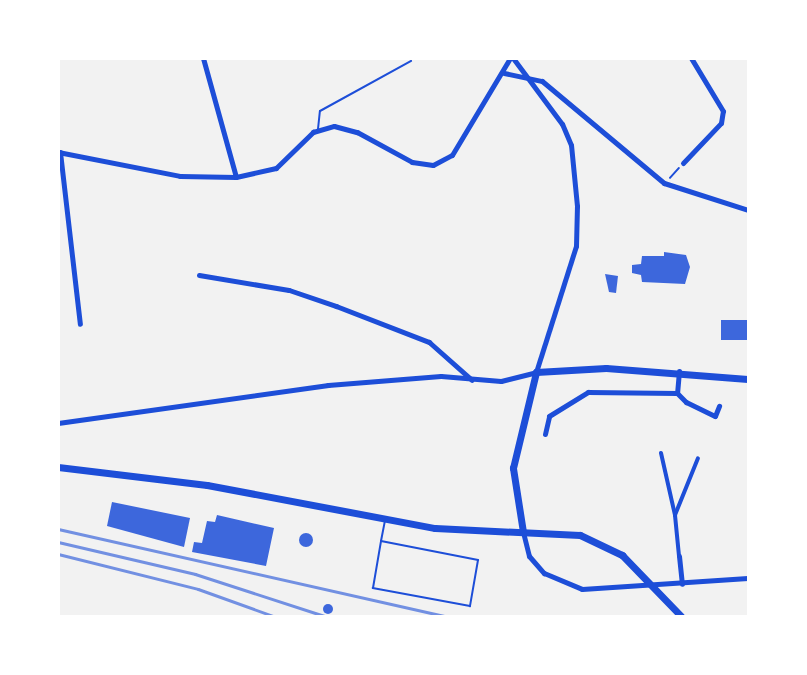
<!DOCTYPE html>
<style>
body{margin:0}
#map{position:relative;width:807px;height:675px;overflow:hidden;background:#f2f2f2;font-family:"IBM Plex Sans",sans-serif}
div>[style]{position:absolute}
.building>*{inset:0;background:#3d67dc;transform-origin:0 0}
.round{border-radius:50%}
.path>*{height:1.5px;margin:-0.75px;padding:0 0.75px;transform-origin:0.75px;border-radius:0.75px;background:#1d4ed8}
.service>*{height:2px;margin:-1px;padding:0 1px;transform-origin:1px;border-radius:1px;background:#1d4ed8}
.pedestrian>*{height:4px;margin:-2px;padding:0 2px;transform-origin:2px;border-radius:2px;background:#1d4ed8}
.minor>*{height:5px;margin:-2.5px;padding:0 2.5px;transform-origin:2.5px;border-radius:2.5px;background:#1d4ed8}
.secondary>*{height:7px;margin:-3.5px;padding:0 3.5px;transform-origin:3.5px;border-radius:3.5px;background:#1d4ed8}
.rail>*{height:3px;margin:-1.5px;padding:0 1.5px;transform-origin:1.5px;border-radius:1.5px;background:#7290e2}
span{translate:-50% -50%;white-space:nowrap;text-align:center;line-height:1.15;-webkit-text-stroke:4.5px #fff;paint-order:stroke}
.frame{position:absolute;inset:0;border:60px solid #fff;pointer-events:none}
</style>
<div id="map">
<div class="building">
<i style="clip-path:polygon(664px 252px,686px 255px,690px 267px,685px 284px,642px 282px,641px 275px,632px 273px,632px 265px,641px 264px,642px 256px,664px 256px)"></i>
<i style="clip-path:polygon(605px 274px,618px 276px,616px 293px,609px 292px)"></i>
<i style="left:748px;top:320px;width:20px;height:27px;rotate:90deg"></i>
<i style="clip-path:polygon(112px 502px,190px 518px,184px 547px,107px 526px)"></i>
<i style="clip-path:polygon(217px 515px,274px 528px,266px 566px,192px 552px,194px 542px,202px 543px,207px 521px,215px 522px)"></i>
<i class="round" style="left:299px;top:533px;width:14px;height:14px"></i>
<i class="round" style="left:323px;top:604px;width:10px;height:10px"></i>
</div>
<div class="path">
<i style="left:670px;top:178px;width:13px;rotate:-48deg"></i>
</div>
<div class="service">
<i style="left:318px;top:129px;width:18px;rotate:-84deg"></i>
<i style="left:320px;top:111px;width:104px;rotate:-28.8deg"></i>
<i style="left:381px;top:541px;width:99px;rotate:11.1deg"></i>
<i style="left:478px;top:560px;width:47px;rotate:99.9deg"></i>
<i style="left:470px;top:606px;width:99px;rotate:-169.5deg"></i>
<i style="left:373px;top:588px;width:48px;rotate:-80.3deg"></i>
<i style="left:381px;top:541px;width:20px;rotate:-79deg"></i>
</div>
<div class="pedestrian">
<i style="left:661px;top:453px;width:64px;rotate:77.3deg"></i>
<i style="left:679px;top:556px;width:41px;rotate:-95.6deg"></i>
<i style="left:675px;top:515px;width:61px;rotate:-68deg"></i>
</div>
<div class="minor">
<i style="left:203px;top:58px;width:123px;rotate:74.5deg"></i>
<i style="left:504px;top:73px;width:39px;rotate:12deg"></i>
<i style="left:542px;top:81px;width:159px;rotate:39.9deg"></i>
<i style="left:664px;top:183px;width:88px;rotate:17.8deg"></i>
<i style="left:58px;top:152px;width:124px;rotate:11.1deg"></i>
<i style="left:180px;top:176px;width:56px;rotate:1deg"></i>
<i style="left:236px;top:177px;width:41px;rotate:-12.7deg"></i>
<i style="left:276px;top:168px;width:52px;rotate:-44.2deg"></i>
<i style="left:313px;top:132px;width:22px;rotate:-16deg"></i>
<i style="left:334px;top:126px;width:24px;rotate:15deg"></i>
<i style="left:357px;top:132px;width:63px;rotate:28.6deg"></i>
<i style="left:412px;top:162px;width:21px;rotate:8deg"></i>
<i style="left:433px;top:165px;width:21px;rotate:-28deg"></i>
<i style="left:452px;top:155px;width:113px;rotate:-59.1deg"></i>
<i style="left:60px;top:152px;width:173px;rotate:83.4deg"></i>
<i style="left:683px;top:163px;width:55px;rotate:-46.5deg"></i>
<i style="left:721px;top:123px;width:12px;rotate:-81deg"></i>
<i style="left:723px;top:111px;width:62px;rotate:-121.1deg"></i>
<i style="left:199px;top:275px;width:91px;rotate:9.5deg"></i>
<i style="left:289px;top:290px;width:50px;rotate:18.8deg"></i>
<i style="left:336px;top:306px;width:100px;rotate:21.2deg"></i>
<i style="left:429px;top:342px;width:57px;rotate:41.5deg"></i>
<i style="left:679px;top:371px;width:22px;rotate:95deg"></i>
<i style="left:677px;top:393px;width:13px;rotate:45deg"></i>
<i style="left:686px;top:402px;width:32px;rotate:26deg"></i>
<i style="left:715px;top:416px;width:11px;rotate:-68deg"></i>
<i style="left:58px;top:423px;width:273px;rotate:-8deg"></i>
<i style="left:328px;top:385px;width:113px;rotate:-4.6deg"></i>
<i style="left:441px;top:376px;width:60px;rotate:4.8deg"></i>
<i style="left:501px;top:381px;width:36px;rotate:-14deg"></i>
<i style="left:536px;top:372px;width:132px;rotate:-72.4deg"></i>
<i style="left:576px;top:246px;width:40px;rotate:-88.6deg"></i>
<i style="left:577px;top:206px;width:61px;rotate:-95.6deg"></i>
<i style="left:571px;top:145px;width:23px;rotate:-113deg"></i>
<i style="left:562px;top:124px;width:82px;rotate:-126.6deg"></i>
<i style="left:545px;top:434px;width:18px;rotate:-77deg"></i>
<i style="left:549px;top:416px;width:46px;rotate:-31.6deg"></i>
<i style="left:588px;top:392px;width:89px;rotate:0.6deg"></i>
<i style="left:523px;top:532px;width:25px;rotate:76deg"></i>
<i style="left:529px;top:556px;width:23px;rotate:49deg"></i>
<i style="left:544px;top:573px;width:41px;rotate:22.8deg"></i>
<i style="left:582px;top:589px;width:166px;rotate:-3.8deg"></i>
<i style="left:679px;top:556px;width:28px;rotate:84deg"></i>
</div>
<div class="secondary">
<i style="left:58px;top:467px;width:150px;rotate:6.9deg"></i>
<i style="left:207px;top:485px;width:232px;rotate:10.7deg"></i>
<i style="left:435px;top:528px;width:145px;rotate:2.8deg"></i>
<i style="left:580px;top:535px;width:47px;rotate:25.5deg"></i>
<i style="left:622px;top:555px;width:85px;rotate:46deg"></i>
<i style="left:523px;top:532px;width:65px;rotate:-98.9deg"></i>
<i style="left:513px;top:468px;width:99px;rotate:-76.5deg"></i>
<i style="left:536px;top:372px;width:70px;rotate:-3.3deg"></i>
<i style="left:606px;top:368px;width:142px;rotate:4.4deg"></i>
</div>
<div class="rail">
<i style="left:58px;top:529px;width:397px;rotate:12.7deg"></i>
<i style="left:58px;top:542px;width:141px;rotate:13.1deg"></i>
<i style="left:195px;top:574px;width:136px;rotate:18deg"></i>
<i style="left:58px;top:554px;width:144px;rotate:14deg"></i>
<i style="left:198px;top:589px;width:80px;rotate:19.8deg"></i>
<i style="left:746px;top:616px;width:2px"></i>
</div>
<div class="frame"></div>
</div>
